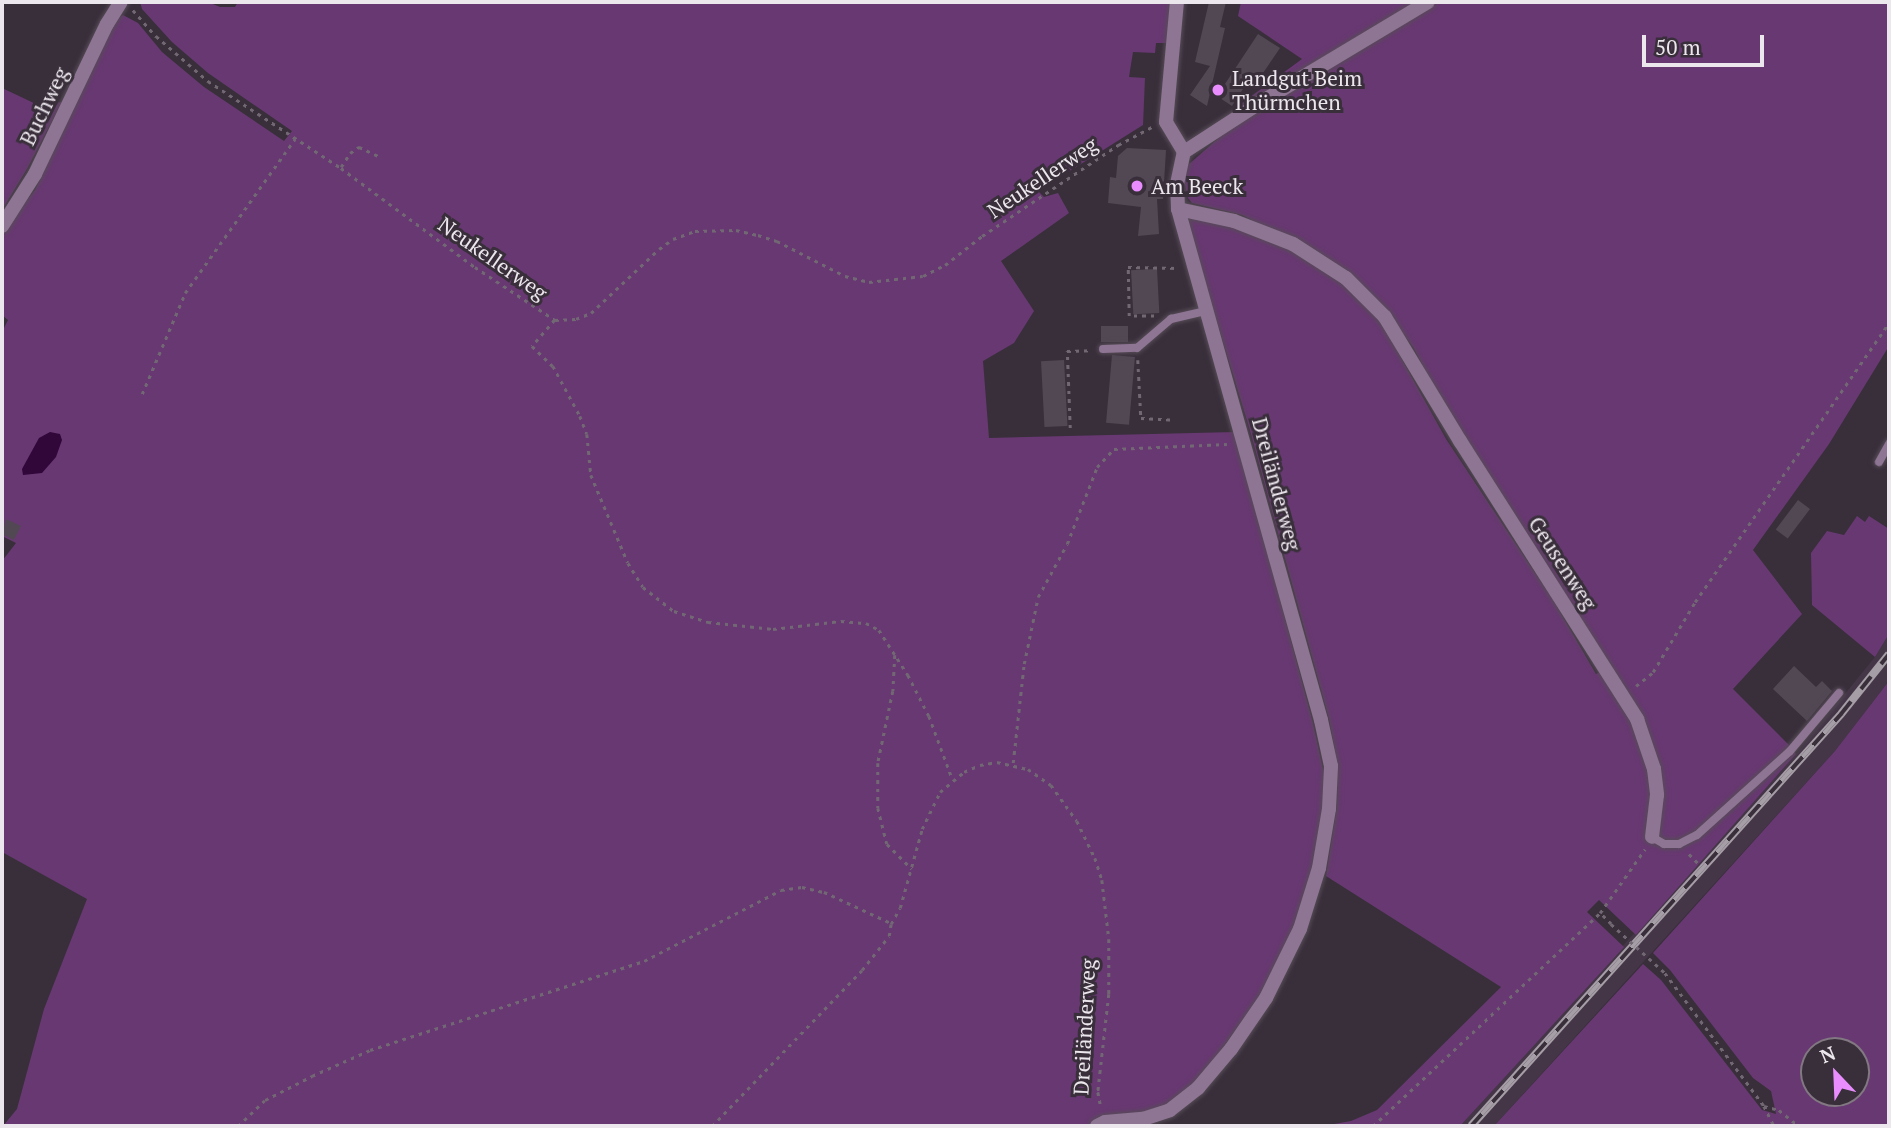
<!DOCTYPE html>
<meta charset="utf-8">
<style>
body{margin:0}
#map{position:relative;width:1891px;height:1128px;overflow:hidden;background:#392f3b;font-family:"PT Serif",serif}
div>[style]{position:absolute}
.built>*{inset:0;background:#443647}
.green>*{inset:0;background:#683872}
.water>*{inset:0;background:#310639}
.building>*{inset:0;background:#524854;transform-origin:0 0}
.path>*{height:2.5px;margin-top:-1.25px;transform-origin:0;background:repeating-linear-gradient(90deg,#716873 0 3.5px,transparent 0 8.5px)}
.roads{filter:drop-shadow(0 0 2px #564c57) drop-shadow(0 0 2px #564c57)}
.lane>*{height:8px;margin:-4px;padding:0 4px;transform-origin:4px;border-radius:4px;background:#8f7594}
.street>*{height:14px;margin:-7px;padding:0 7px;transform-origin:7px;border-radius:7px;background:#8f7594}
.rail>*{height:8px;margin-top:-4px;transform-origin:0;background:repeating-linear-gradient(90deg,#392f3b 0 16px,#a69ea7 0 32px);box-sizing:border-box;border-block:2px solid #a69ea7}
.path-bridge>*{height:2.5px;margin-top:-1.25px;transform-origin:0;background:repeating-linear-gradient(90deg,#716873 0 3.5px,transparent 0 8.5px)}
.dots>*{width:19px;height:19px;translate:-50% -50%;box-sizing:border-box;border:4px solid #392f3b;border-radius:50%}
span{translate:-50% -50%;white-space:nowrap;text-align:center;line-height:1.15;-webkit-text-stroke:6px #392f3b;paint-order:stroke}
.poi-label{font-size:21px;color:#ece6ed}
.left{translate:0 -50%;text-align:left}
.street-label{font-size:21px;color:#ece6ed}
.frame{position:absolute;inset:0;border:4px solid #ece6ed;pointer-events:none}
.north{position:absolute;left:1800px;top:1037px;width:70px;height:70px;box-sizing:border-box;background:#392f3b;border:2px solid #817882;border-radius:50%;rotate:337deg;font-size:19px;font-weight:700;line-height:28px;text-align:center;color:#ece6ed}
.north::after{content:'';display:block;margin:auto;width:24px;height:32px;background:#e98dfe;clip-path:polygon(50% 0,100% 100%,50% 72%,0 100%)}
.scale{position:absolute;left:1642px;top:35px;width:122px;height:32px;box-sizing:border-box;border:4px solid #ece6ed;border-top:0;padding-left:9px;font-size:21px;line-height:24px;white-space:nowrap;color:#ece6ed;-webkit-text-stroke:5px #392f3b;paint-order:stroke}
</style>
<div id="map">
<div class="built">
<i style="clip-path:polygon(1889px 634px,1889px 681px,1835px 751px,1494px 1126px,1460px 1126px,1796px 754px,1875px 657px)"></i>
</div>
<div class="green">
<i style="clip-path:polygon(140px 2px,208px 2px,220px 7px,235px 7px,238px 2px,1172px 2px,1169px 43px,1156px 43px,1155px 53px,1133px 52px,1129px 77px,1145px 78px,1143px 125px,1038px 191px,1044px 197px,1058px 193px,1069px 213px,1001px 261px,1034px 311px,1014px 343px,983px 361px,989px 438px,1235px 432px,1313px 723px,1323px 769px,1325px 808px,1314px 867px,1294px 928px,1261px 995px,1196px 1084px,1170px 1105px,1114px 1126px,3px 1126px,17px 1109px,44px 1009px,87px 899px,2px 852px,2px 561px,16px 543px,2px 536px,2px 332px,8px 320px,2px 315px,2px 232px,35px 190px,115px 21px,123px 15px,138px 23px,162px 52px,204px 87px,284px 141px,292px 131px,208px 73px,172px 42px,142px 9px)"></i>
<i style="clip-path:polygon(1241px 2px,1889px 2px,1889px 346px,1829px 444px,1753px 550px,1802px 614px,1733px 689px,1790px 746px,1713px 819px,1684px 838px,1690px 843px,1793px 750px,1796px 754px,1636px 935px,1599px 900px,1587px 912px,1624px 947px,1460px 1126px,1323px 1126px,1351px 1121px,1377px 1110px,1501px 987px,1326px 876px,1337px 806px,1338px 766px,1329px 719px,1249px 427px,1186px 221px,1194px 217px,1237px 226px,1297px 251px,1344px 282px,1375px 311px,1446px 439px,1553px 600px,1596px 674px,1612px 666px,1458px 432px,1413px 347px,1380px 303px,1300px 244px,1242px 215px,1192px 203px,1188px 198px,1184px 180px,1188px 165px,1230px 128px,1228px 118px,1242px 103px,1302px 59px,1238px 16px)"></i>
<i style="clip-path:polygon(2px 88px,38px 105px,62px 102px,27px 169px,2px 210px)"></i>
<i style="clip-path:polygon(1857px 516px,1865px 522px,1869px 516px,1889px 529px,1889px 634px,1875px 657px,1812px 605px,1811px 553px,1827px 531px,1844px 535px)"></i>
<i style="clip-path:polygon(evenodd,1889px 681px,1889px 1126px,1494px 1126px,1643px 964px,1661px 980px,1762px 1110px,1776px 1114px,1771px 1091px,1753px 1078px,1670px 970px,1653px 953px,1835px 751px,1889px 681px,1814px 1051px,1856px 1051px,1856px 1093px,1814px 1093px,1814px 1051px)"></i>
</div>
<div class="water">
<i style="clip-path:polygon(50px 432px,60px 434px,62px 440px,56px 457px,42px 473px,23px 475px,22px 469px,39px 438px)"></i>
</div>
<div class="building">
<i style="clip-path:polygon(1209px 2px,1226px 2px,1220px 27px,1225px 28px,1207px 106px,1190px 95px,1210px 66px,1195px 62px)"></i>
<i style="clip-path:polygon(1258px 34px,1280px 48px,1259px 79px,1252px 75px,1232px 106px,1217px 96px)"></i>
<i style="clip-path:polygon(1127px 148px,1166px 150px,1163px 199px,1157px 199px,1159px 234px,1138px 236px,1141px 207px,1108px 203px,1110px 177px,1116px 178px,1118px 156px)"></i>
<i style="left:1157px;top:269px;width:44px;height:26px;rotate:87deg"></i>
<i style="left:1128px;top:326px;width:16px;height:27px;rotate:90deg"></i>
<i style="left:1112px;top:355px;width:23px;height:68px;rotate:5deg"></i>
<i style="left:1064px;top:360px;width:66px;height:23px;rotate:87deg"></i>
<i style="left:1798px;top:500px;width:15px;height:37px;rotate:37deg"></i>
<i style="clip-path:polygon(6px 519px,21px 526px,14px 540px,2px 534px)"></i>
<i style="clip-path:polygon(1794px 666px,1816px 687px,1822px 681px,1832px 691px,1807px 721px,1773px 689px)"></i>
</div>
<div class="path">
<i style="left:133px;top:10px;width:35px;rotate:49deg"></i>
<i style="left:156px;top:36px;width:69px;rotate:40.9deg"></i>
<i style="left:208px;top:81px;width:159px;rotate:33.2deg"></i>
<i style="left:341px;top:168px;width:167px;rotate:36.5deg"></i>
<i style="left:475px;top:267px;width:96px;rotate:33.5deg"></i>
<i style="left:555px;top:320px;width:21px;rotate:-3deg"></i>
<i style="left:576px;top:319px;width:16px;rotate:-22deg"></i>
<i style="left:591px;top:313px;width:93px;rotate:-43.3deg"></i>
<i style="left:659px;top:249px;width:17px;rotate:-36deg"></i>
<i style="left:673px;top:239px;width:23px;rotate:-20deg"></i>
<i style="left:695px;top:231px;width:41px;rotate:-1.4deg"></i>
<i style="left:736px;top:230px;width:23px;rotate:13deg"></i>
<i style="left:758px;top:235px;width:20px;rotate:18deg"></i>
<i style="left:777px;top:241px;width:76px;rotate:27.2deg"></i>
<i style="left:845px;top:276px;width:25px;rotate:14deg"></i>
<i style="left:869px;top:282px;width:54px;rotate:-6.3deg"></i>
<i style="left:923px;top:276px;width:25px;rotate:-27deg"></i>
<i style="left:945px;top:265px;width:47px;rotate:-38.1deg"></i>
<i style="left:982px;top:236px;width:164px;rotate:-33.8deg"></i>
<i style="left:1118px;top:145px;width:40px;rotate:-28deg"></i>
<i style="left:341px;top:167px;width:17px;rotate:-57deg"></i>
<i style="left:350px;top:153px;width:11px;rotate:-34deg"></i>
<i style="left:359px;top:147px;width:21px;rotate:25deg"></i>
<i style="left:1154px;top:316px;width:25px;rotate:180deg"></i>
<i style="left:1129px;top:316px;width:49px;rotate:-91.2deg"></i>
<i style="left:1128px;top:267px;width:51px;rotate:1.1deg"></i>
<i style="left:555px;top:320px;width:35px;rotate:131deg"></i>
<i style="left:532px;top:346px;width:29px;rotate:44deg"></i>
<i style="left:553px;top:366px;width:57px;rotate:61.6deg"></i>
<i style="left:580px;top:416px;width:19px;rotate:69deg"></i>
<i style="left:587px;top:434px;width:41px;rotate:84.4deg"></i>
<i style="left:591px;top:475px;width:95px;rotate:67.2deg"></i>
<i style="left:628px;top:563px;width:28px;rotate:58deg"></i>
<i style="left:643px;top:587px;width:39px;rotate:38deg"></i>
<i style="left:674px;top:611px;width:36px;rotate:18deg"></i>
<i style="left:708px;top:622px;width:65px;rotate:6.1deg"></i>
<i style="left:773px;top:629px;width:68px;rotate:-6.7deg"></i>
<i style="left:841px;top:621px;width:25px;rotate:5deg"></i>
<i style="left:866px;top:623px;width:15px;rotate:28deg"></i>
<i style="left:879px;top:630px;width:54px;rotate:57.2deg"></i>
<i style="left:908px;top:675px;width:46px;rotate:62.9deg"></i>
<i style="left:929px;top:716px;width:66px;rotate:69.6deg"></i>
<i style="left:1138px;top:360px;width:58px;rotate:87deg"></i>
<i style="left:1141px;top:418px;width:33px;rotate:3deg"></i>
<i style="left:142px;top:394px;width:110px;rotate:-66.9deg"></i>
<i style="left:185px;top:293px;width:189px;rotate:-54.5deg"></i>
<i style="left:1070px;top:428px;width:77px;rotate:-92.2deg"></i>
<i style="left:1067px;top:351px;width:25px;rotate:-2deg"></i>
<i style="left:895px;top:655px;width:36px;rotate:93deg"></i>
<i style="left:893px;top:691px;width:74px;rotate:101.8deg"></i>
<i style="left:878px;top:763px;width:45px;rotate:90deg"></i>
<i style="left:878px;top:808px;width:37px;rotate:76deg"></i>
<i style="left:887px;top:844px;width:35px;rotate:45deg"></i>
<i style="left:1636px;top:686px;width:22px;rotate:-39deg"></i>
<i style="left:1653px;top:672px;width:82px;rotate:-59deg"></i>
<i style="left:1695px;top:602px;width:340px;rotate:-55.2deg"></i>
<i style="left:1013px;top:763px;width:100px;rotate:-83.7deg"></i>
<i style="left:1024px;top:664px;width:68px;rotate:-78.2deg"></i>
<i style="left:1038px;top:597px;width:60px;rotate:-61.3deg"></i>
<i style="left:1067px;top:544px;width:83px;rotate:-68.7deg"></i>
<i style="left:1097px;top:467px;width:25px;rotate:-47deg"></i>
<i style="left:1114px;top:449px;width:113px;rotate:-2.5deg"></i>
<i style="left:1689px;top:854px;width:14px;rotate:45deg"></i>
<i style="left:1611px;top:924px;width:16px;rotate:-135deg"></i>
<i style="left:1600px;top:913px;width:78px;rotate:-54.9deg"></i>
<i style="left:1665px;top:973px;width:166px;rotate:53.3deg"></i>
<i style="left:1764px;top:1106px;width:22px;rotate:63deg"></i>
<i style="left:1764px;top:1106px;width:16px;rotate:15deg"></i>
<i style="left:1779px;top:1110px;width:26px;rotate:39deg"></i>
<i style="left:238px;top:1126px;width:37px;rotate:-44deg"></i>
<i style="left:265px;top:1100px;width:53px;rotate:-27.1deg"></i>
<i style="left:312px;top:1076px;width:64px;rotate:-24.1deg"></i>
<i style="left:370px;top:1050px;width:288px;rotate:-18deg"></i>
<i style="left:644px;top:961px;width:154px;rotate:-27.4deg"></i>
<i style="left:781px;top:890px;width:21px;rotate:-8deg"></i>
<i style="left:802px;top:887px;width:23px;rotate:13deg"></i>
<i style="left:824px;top:892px;width:74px;rotate:24.8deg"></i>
<i style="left:712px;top:1126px;width:216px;rotate:-46.1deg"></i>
<i style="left:862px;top:970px;width:43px;rotate:-51.5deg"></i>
<i style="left:889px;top:936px;width:12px;rotate:-81deg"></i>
<i style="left:891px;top:924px;width:18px;rotate:-61deg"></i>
<i style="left:900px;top:908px;width:82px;rotate:-74.4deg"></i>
<i style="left:922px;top:829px;width:41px;rotate:-64.1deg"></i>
<i style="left:940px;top:792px;width:31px;rotate:-40deg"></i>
<i style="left:964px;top:772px;width:17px;rotate:-24deg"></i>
<i style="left:980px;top:765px;width:17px;rotate:-10deg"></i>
<i style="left:997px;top:762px;width:32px;rotate:13deg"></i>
<i style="left:1028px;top:769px;width:28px;rotate:35deg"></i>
<i style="left:1051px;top:785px;width:44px;rotate:54.2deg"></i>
<i style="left:1077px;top:821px;width:41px;rotate:64.1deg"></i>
<i style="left:1095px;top:858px;width:23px;rotate:72deg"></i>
<i style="left:1102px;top:880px;width:59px;rotate:83.2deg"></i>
<i style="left:1109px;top:939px;width:55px;rotate:90deg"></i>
<i style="left:1109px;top:994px;width:99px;rotate:96.4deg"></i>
<i style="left:1098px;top:1092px;width:16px;rotate:79deg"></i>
<i style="left:1373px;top:1126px;width:311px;rotate:-43.2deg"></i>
</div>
<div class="roads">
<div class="lane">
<i style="left:1103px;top:349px;width:34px;rotate:-2deg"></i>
<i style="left:1137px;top:348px;width:45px;rotate:-40.5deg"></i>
<i style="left:1171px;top:319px;width:36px;rotate:-13deg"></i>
<i style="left:1879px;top:462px;width:21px;rotate:-61deg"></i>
<i style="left:1652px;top:837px;width:14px;rotate:30deg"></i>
<i style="left:1664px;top:844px;width:15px"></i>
<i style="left:1679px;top:844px;width:20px;rotate:-27deg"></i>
<i style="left:1697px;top:835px;width:125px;rotate:-42.1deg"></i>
<i style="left:1790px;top:751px;width:76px;rotate:-49.8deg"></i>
</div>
<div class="street">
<i style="left:1184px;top:152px;width:88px;rotate:-33deg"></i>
<i style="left:1258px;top:104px;width:198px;rotate:-31deg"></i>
<i style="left:1178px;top:209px;width:57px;rotate:12.1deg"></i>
<i style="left:1234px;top:221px;width:63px;rotate:21.3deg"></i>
<i style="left:1293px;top:244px;width:63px;rotate:32.7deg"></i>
<i style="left:1346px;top:278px;width:55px;rotate:45deg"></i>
<i style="left:1385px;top:317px;width:145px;rotate:58.8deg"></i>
<i style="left:1460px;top:441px;width:330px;rotate:57.5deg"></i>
<i style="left:1637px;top:719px;width:53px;rotate:71.2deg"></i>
<i style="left:1654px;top:769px;width:26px;rotate:83deg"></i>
<i style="left:1657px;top:795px;width:42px;rotate:96.8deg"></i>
<i style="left:2px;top:226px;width:62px;rotate:-57.6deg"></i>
<i style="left:35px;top:174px;width:166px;rotate:-64.4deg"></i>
<i style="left:107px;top:24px;width:26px;rotate:-58deg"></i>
<i style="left:1097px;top:1126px;width:9px;rotate:-27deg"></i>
<i style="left:1105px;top:1122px;width:38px;rotate:-5deg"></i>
<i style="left:1143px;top:1119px;width:28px;rotate:-18deg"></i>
<i style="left:1170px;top:1110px;width:36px;rotate:-38deg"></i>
<i style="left:1198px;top:1088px;width:51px;rotate:-49.8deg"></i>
<i style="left:1231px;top:1049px;width:62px;rotate:-55.5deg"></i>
<i style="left:1266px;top:998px;width:77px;rotate:-63.8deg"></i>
<i style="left:1300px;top:929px;width:64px;rotate:-72.7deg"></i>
<i style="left:1319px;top:868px;width:60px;rotate:-80.4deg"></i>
<i style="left:1329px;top:809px;width:43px;rotate:-87.3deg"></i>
<i style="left:1331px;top:766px;width:47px;rotate:-102.3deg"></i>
<i style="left:1321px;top:720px;width:531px;rotate:-105.63deg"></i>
<i style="left:1178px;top:209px;width:25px;rotate:-92deg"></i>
<i style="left:1177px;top:184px;width:33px;rotate:-78deg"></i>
<i style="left:1184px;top:152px;width:35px;rotate:-121deg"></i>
<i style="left:1166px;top:122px;width:121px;rotate:-84.8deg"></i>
</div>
</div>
<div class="rail">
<i style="left:1471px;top:1126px;width:554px;rotate:-48.07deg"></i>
<i style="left:1841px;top:714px;width:77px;rotate:-51.3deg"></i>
</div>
<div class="path-bridge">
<i style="left:1611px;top:924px;width:73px;rotate:42.2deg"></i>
</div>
<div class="dots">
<i style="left:1218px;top:90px;background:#e98dfe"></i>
<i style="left:1137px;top:186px;background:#e98dfe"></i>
</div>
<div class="poi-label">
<span class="left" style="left:1232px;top:90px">Landgut Beim<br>Thürmchen</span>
<span class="left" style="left:1151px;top:186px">Am Beeck</span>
</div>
<div class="street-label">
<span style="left:44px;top:106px;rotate:-64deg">Buchweg</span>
<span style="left:1042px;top:177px;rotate:-34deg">Neukellerweg</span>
<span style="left:493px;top:258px;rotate:35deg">Neukellerweg</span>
<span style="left:1277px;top:484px;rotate:75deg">Dreiländerweg</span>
<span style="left:1563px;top:563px;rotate:57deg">Geusenweg</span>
<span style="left:1084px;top:1027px;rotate:-87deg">Dreiländerweg</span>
</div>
<div class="frame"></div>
<div class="north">N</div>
<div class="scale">50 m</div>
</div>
